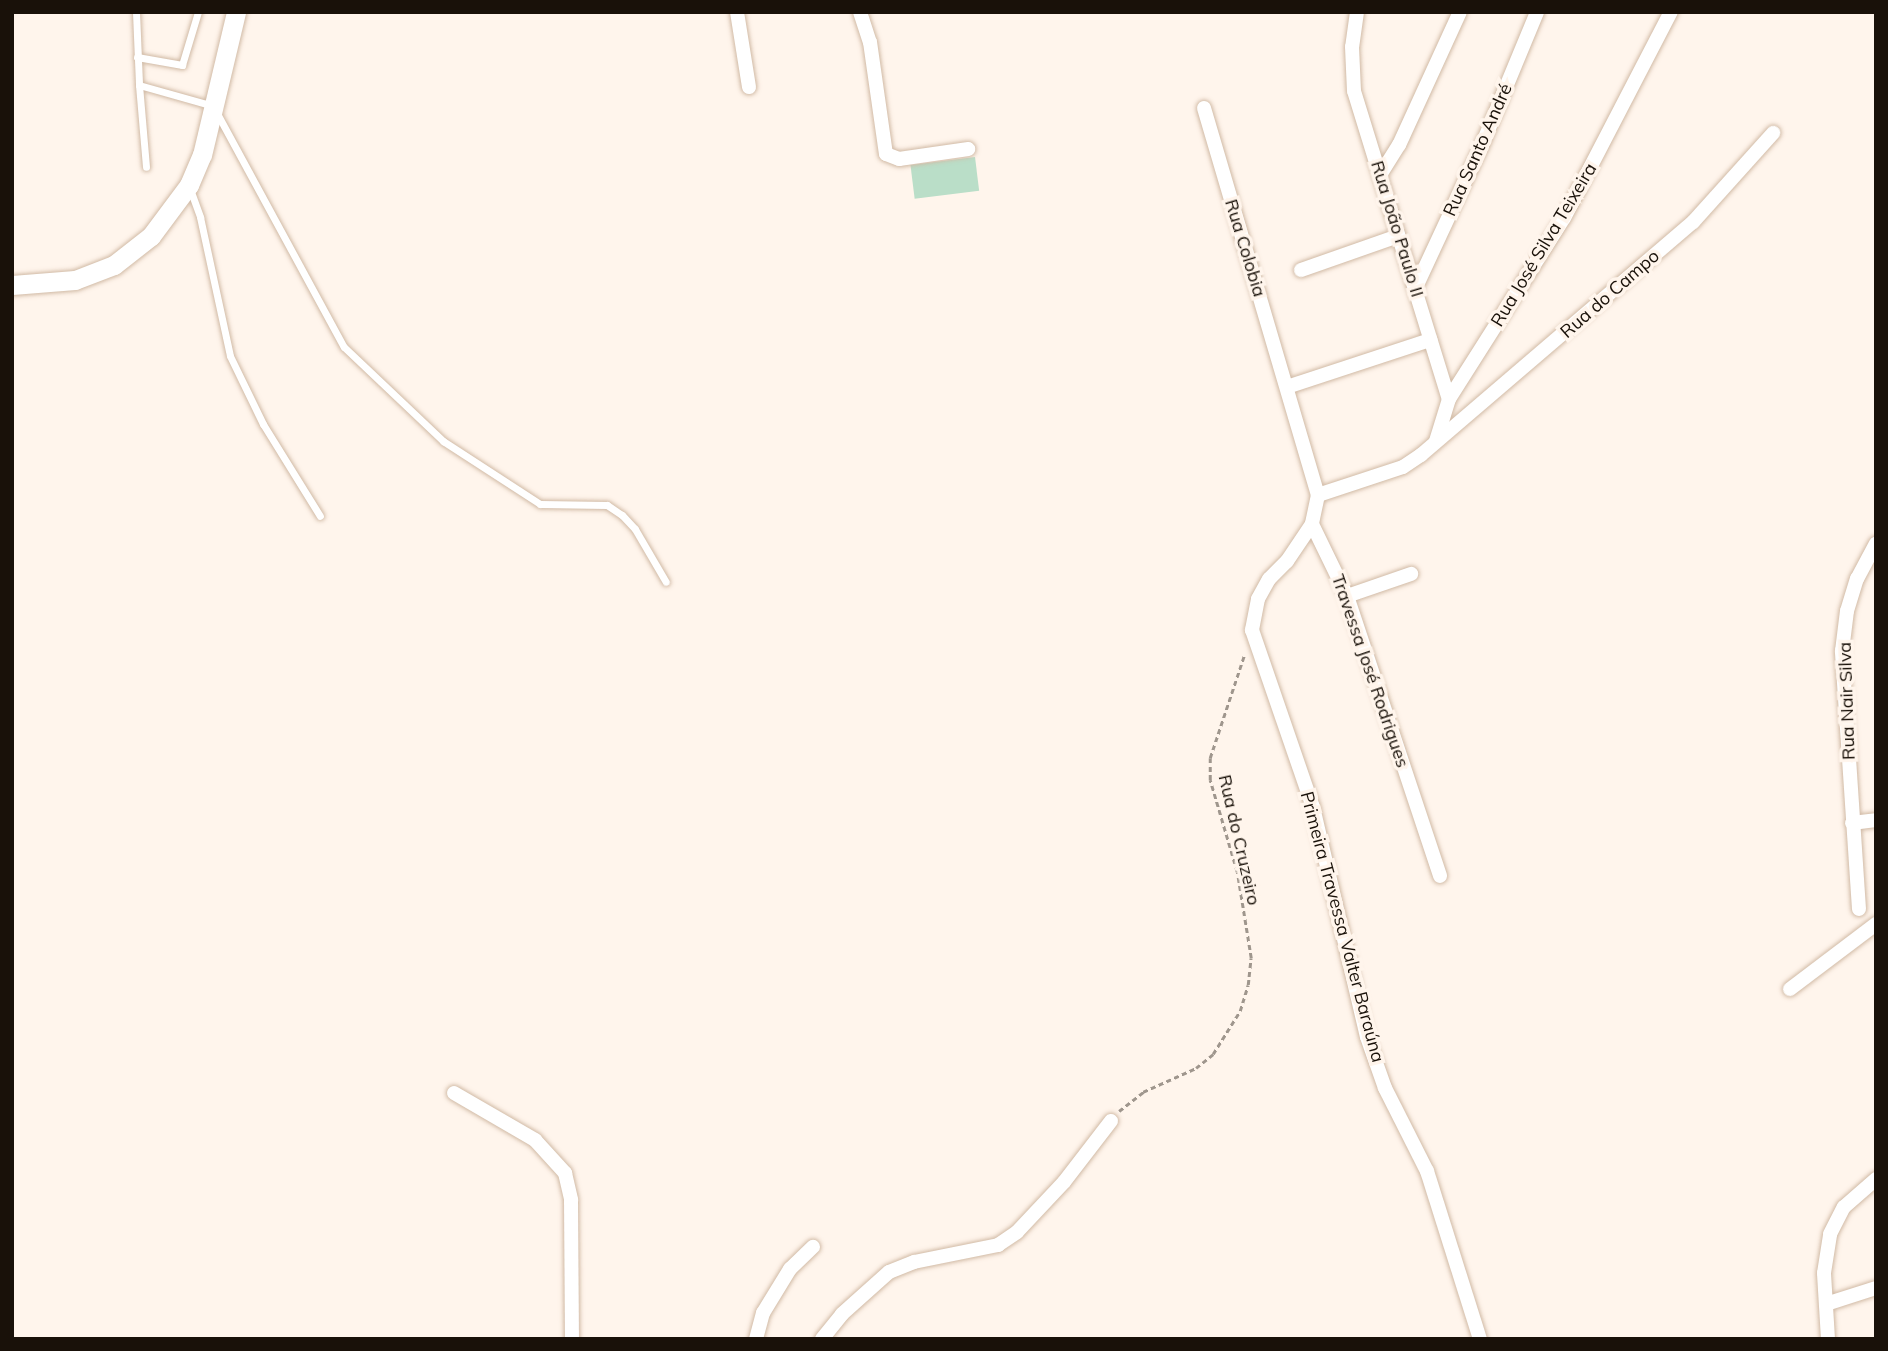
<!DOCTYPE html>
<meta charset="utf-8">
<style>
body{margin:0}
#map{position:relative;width:1888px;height:1351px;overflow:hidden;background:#fff5ec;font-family:Mulish,sans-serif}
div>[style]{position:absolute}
.green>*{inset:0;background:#badec8;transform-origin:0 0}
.path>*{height:2.5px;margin-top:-1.25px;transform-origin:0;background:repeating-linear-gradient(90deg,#9f968d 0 5px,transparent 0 8.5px)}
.roads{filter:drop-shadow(0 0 2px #d1baa5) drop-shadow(0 0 2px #d1baa5)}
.lane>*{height:7px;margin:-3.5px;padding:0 3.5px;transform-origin:3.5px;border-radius:3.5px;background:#fff}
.street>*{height:14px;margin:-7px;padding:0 7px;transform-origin:7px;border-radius:7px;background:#fff}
.secondary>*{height:19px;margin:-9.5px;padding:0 9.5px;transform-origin:9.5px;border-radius:9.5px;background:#fff}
span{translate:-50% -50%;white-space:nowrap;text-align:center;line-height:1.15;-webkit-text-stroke:7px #fff5ec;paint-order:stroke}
.street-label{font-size:18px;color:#191109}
.frame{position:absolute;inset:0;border:14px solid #191109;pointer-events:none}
</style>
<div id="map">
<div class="green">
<i style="left:975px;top:157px;width:34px;height:65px;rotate:83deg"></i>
</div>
<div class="path">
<i style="left:1119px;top:1111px;width:31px;rotate:-38deg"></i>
<i style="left:1143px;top:1092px;width:58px;rotate:-24.4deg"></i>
<i style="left:1196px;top:1068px;width:22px;rotate:-39deg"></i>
<i style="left:1213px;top:1054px;width:51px;rotate:-57.9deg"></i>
<i style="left:1240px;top:1011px;width:27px;rotate:-73deg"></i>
<i style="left:1248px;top:985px;width:27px;rotate:-84deg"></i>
<i style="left:1251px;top:958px;width:87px;rotate:-99.2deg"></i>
<i style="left:1237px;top:872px;width:96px;rotate:-106.4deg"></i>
<i style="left:1210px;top:780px;width:22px;rotate:-90deg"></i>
<i style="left:1210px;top:758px;width:108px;rotate:-71.6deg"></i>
</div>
<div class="roads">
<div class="lane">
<i style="left:136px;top:12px;width:73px;rotate:87.6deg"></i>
<i style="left:139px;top:85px;width:77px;rotate:15.8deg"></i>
<i style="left:213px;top:106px;width:274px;rotate:61.5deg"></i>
<i style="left:344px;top:347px;width:137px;rotate:43.5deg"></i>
<i style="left:443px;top:441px;width:116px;rotate:33deg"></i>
<i style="left:540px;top:504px;width:67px;rotate:0.9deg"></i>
<i style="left:607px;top:505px;width:18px;rotate:34deg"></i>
<i style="left:622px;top:515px;width:19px;rotate:47deg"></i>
<i style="left:635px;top:529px;width:61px;rotate:59.7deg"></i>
<i style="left:137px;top:57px;width:46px;rotate:10.1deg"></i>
<i style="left:182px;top:65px;width:55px;rotate:-73.2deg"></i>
<i style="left:139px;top:85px;width:82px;rotate:85.1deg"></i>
<i style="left:190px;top:189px;width:30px;rotate:70deg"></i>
<i style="left:200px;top:217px;width:142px;rotate:77.8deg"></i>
<i style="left:230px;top:356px;width:76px;rotate:64.1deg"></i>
<i style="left:263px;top:424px;width:108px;rotate:58.2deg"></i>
</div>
<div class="street">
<i style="left:737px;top:12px;width:76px;rotate:80.9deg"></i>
<i style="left:860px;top:12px;width:32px;rotate:72deg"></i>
<i style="left:870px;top:42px;width:113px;rotate:81.9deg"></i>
<i style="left:886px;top:154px;width:14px;rotate:21deg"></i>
<i style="left:899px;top:159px;width:70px;rotate:-8.2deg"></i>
<i style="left:1357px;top:12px;width:35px;rotate:98deg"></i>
<i style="left:1352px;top:47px;width:44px;rotate:87.4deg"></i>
<i style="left:1354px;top:91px;width:322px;rotate:72.9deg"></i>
<i style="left:1449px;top:399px;width:44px;rotate:107.2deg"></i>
<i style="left:1204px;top:108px;width:403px;rotate:73.6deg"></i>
<i style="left:1318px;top:495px;width:30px;rotate:102deg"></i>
<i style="left:1312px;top:524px;width:80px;rotate:64.1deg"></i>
<i style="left:1347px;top:596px;width:295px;rotate:71.6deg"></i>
<i style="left:1380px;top:175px;width:36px;rotate:-58deg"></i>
<i style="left:1399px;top:145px;width:146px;rotate:-65.4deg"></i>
<i style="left:1301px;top:270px;width:103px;rotate:-19.3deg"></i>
<i style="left:1416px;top:287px;width:157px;rotate:-65.1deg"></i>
<i style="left:1482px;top:145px;width:144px;rotate:-67.5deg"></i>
<i style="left:1287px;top:387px;width:151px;rotate:-18.2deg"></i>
<i style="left:1449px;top:399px;width:214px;rotate:-57.6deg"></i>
<i style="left:1564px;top:218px;width:232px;rotate:-62.6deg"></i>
<i style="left:1318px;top:495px;width:89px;rotate:-18.2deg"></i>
<i style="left:1403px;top:467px;width:22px;rotate:-34deg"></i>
<i style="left:1421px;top:455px;width:358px;rotate:-40.6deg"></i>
<i style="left:1693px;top:222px;width:120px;rotate:-48deg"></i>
<i style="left:1312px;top:524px;width:45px;rotate:124deg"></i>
<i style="left:1287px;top:561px;width:25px;rotate:135deg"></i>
<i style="left:1269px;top:579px;width:23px;rotate:119deg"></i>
<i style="left:1258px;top:599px;width:32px;rotate:101deg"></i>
<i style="left:1252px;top:630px;width:187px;rotate:71deg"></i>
<i style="left:1313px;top:807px;width:236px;rotate:76.8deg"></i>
<i style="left:1367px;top:1037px;width:54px;rotate:70.6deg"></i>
<i style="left:1385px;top:1088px;width:93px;rotate:63.2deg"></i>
<i style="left:1427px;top:1171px;width:176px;rotate:72.5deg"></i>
<i style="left:1347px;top:596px;width:68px;rotate:-19deg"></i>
<i style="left:1852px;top:823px;width:24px;rotate:-7deg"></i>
<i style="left:1859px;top:909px;width:259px;rotate:-93.8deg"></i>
<i style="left:1842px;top:651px;width:40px;rotate:-82.9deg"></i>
<i style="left:1847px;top:611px;width:34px;rotate:-73deg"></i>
<i style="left:1857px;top:579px;width:40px;rotate:-62deg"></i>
<i style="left:1790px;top:989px;width:108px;rotate:-37.1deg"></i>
<i style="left:454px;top:1093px;width:94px;rotate:30.1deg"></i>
<i style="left:535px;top:1140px;width:45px;rotate:47.7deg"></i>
<i style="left:565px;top:1173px;width:28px;rotate:77deg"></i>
<i style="left:571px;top:1200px;width:139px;rotate:89.6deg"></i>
<i style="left:1826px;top:1304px;width:52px;rotate:-17.7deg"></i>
<i style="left:756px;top:1339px;width:27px;rotate:-75deg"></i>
<i style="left:763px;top:1313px;width:52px;rotate:-58.5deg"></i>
<i style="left:790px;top:1269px;width:32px;rotate:-44deg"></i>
<i style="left:822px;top:1339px;width:32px;rotate:-51deg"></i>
<i style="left:842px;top:1314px;width:63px;rotate:-41.8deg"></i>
<i style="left:889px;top:1272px;width:27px;rotate:-22deg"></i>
<i style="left:914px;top:1262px;width:86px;rotate:-11.4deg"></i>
<i style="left:998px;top:1245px;width:23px;rotate:-34deg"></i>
<i style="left:1017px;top:1232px;width:69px;rotate:-46.8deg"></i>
<i style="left:1064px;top:1182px;width:77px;rotate:-52.4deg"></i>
<i style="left:1828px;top:1339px;width:66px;rotate:-93.5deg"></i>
<i style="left:1824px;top:1273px;width:39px;rotate:-81deg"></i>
<i style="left:1830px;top:1234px;width:30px;rotate:-63deg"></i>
<i style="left:1844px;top:1207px;width:43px;rotate:-41.2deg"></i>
</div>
<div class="secondary">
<i style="left:12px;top:285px;width:63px;rotate:-4.5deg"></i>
<i style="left:75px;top:280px;width:42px;rotate:-21deg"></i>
<i style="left:114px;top:265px;width:47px;rotate:-38.1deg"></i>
<i style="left:151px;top:236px;width:64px;rotate:-53.3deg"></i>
<i style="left:189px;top:185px;width:33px;rotate:-67deg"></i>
<i style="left:202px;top:155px;width:147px;rotate:-76.6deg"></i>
</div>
</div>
<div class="street-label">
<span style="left:1478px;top:150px;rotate:-66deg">Rua Santo André</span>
<span style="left:1397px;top:229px;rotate:73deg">Rua João Paulo II</span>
<span style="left:1544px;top:245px;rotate:-59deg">Rua José Silva Teixeira</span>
<span style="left:1245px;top:248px;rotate:73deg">Rua Colobia</span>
<span style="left:1610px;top:294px;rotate:-41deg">Rua do Campo</span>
<span style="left:1370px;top:671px;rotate:71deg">Travessa José Rodrigues</span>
<span style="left:1847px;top:701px;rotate:-92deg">Rua Nair Silva</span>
<span style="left:1239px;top:840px;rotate:77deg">Rua do Cruzeiro</span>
<span style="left:1342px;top:927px;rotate:75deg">Primeira Travessa Valter Baraúna</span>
</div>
<div class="frame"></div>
</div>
